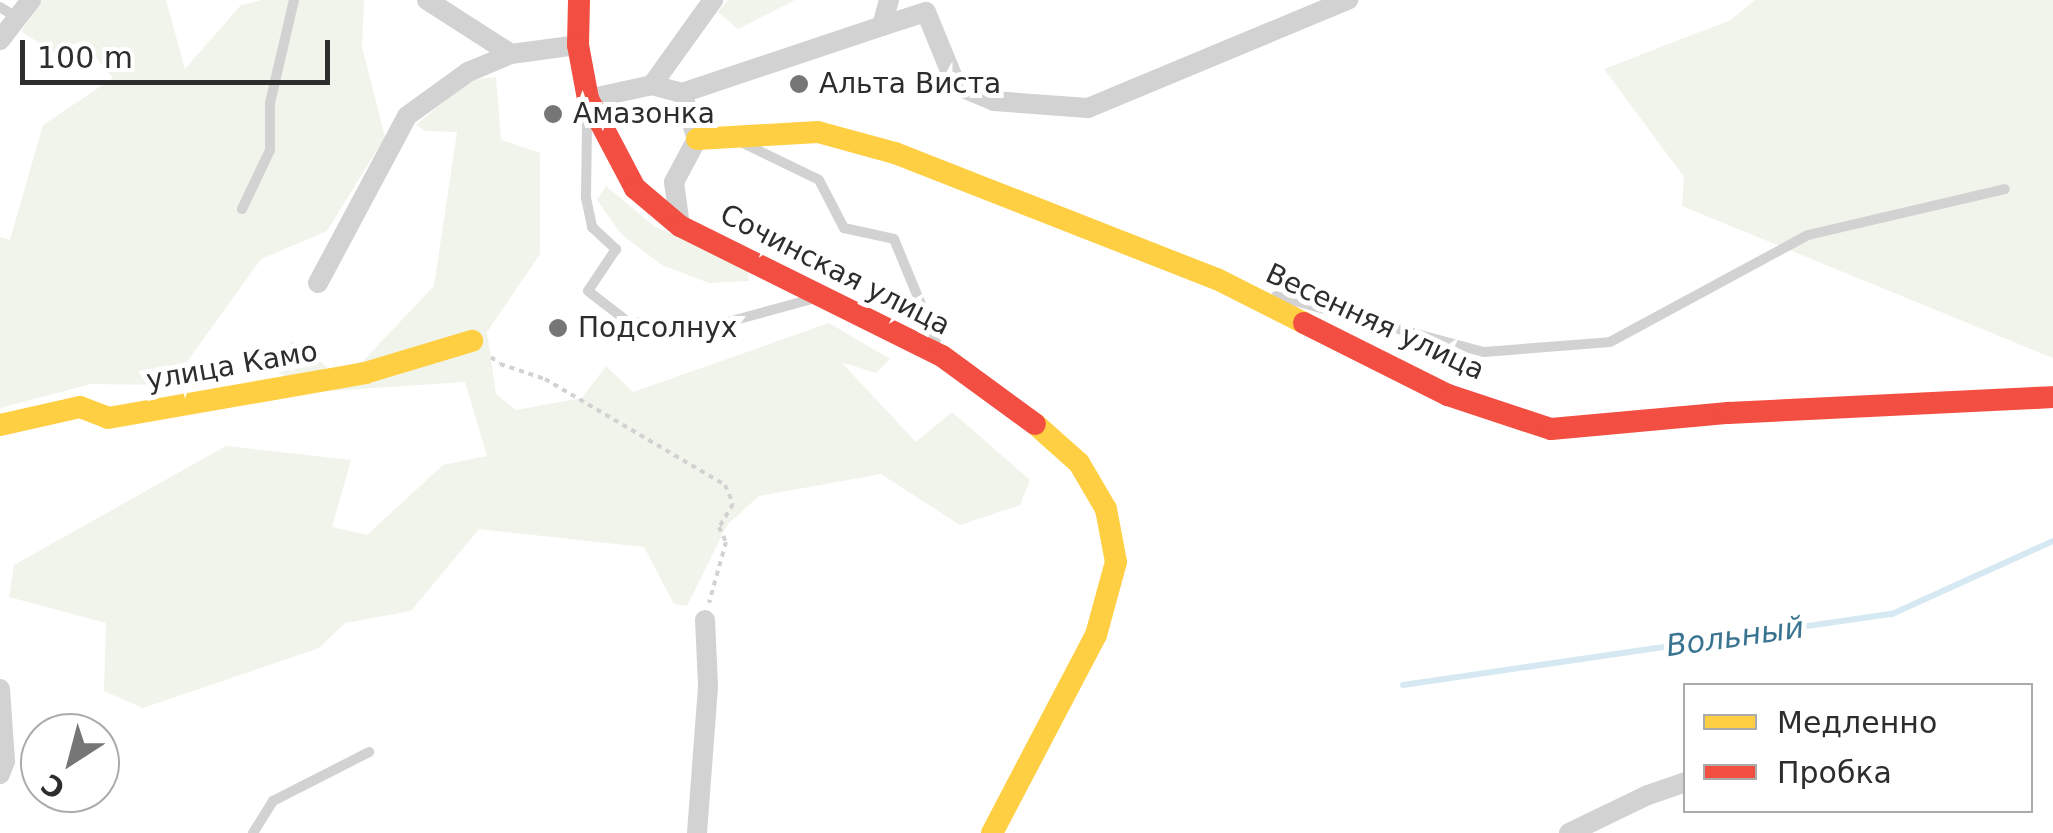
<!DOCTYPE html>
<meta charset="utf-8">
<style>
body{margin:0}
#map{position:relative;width:2053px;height:833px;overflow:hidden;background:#fff;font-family:"DejaVu Sans",sans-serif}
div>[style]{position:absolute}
.green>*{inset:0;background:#f0f4ea}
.stream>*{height:6px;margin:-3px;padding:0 3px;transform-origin:3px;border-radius:3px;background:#d6e9f2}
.path>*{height:4px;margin-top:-2px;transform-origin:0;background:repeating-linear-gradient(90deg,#d2d2d2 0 5px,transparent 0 10px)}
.lane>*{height:10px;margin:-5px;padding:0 5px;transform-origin:5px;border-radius:5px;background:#d2d2d2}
.street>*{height:20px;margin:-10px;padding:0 10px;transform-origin:10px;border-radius:10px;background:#d2d2d2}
.slow>*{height:22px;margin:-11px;padding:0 11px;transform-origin:11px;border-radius:11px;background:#ffcf43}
.jam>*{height:22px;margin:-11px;padding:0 11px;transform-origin:11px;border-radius:11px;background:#f24e42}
.dots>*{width:28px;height:28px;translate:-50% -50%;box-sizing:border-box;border:5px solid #fff;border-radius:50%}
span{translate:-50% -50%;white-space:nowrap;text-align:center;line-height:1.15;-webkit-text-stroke:10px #fff;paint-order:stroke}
.poi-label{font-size:28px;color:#2d2d2d}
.left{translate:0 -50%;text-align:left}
.street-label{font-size:28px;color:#2d2d2d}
.water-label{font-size:30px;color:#397390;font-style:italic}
.legend{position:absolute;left:1683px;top:683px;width:350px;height:130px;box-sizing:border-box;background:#fff;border:2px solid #ababab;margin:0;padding:12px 18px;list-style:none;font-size:30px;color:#2d2d2d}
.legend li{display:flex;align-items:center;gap:20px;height:50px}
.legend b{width:50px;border:2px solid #ababab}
.north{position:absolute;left:20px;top:713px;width:100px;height:100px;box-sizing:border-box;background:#fff;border:2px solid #ababab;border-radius:50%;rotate:216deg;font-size:28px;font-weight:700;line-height:40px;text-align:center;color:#2d2d2d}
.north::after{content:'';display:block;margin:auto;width:35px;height:45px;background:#767676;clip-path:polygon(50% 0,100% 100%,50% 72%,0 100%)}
.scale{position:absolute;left:20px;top:40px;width:310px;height:45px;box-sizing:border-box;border:5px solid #2d2d2d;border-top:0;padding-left:12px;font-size:30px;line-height:35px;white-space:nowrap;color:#2d2d2d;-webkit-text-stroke:8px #fff;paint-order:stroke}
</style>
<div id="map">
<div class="green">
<i style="clip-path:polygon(43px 0,166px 0,185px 69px,241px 5px,262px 0,364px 0,362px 47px,385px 137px,327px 231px,261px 259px,170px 385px,91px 384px,0 408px,0 237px,10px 240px,43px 125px,113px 78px,82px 41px,53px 52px,21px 31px)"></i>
<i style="clip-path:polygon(728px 0,795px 0,738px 29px,718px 12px)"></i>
<i style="clip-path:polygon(1755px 0,2053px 0,2053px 358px,1682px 206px,1684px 177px,1604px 69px,1731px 20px)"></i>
<i style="clip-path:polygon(496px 77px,501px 140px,540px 153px,540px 254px,487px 332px,496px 394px,516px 410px,582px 398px,606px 366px,633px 392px,829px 323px,890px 359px,876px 373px,841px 362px,916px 442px,952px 412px,1030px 480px,1020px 505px,960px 525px,881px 474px,759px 496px,727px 525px,687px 606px,674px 604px,644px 547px,479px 529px,411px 611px,345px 623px,319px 648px,143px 708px,104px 691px,106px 623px,9px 597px,14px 565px,226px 446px,351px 460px,332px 527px,367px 535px,443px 465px,487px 456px,465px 382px,313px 392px,267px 366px,292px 341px,331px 370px,363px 361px,434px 286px,457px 132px,425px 131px,416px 125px,470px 80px)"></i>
<i style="clip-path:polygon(606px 186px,655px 227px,747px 266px,749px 281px,709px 283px,662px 265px,622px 235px,597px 200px)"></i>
</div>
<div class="stream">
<i style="left:1403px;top:685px;width:494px;rotate:-8.3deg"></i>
<i style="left:1892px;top:614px;width:177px;rotate:-24.4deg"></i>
</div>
<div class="path">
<i style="left:491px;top:357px;width:11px;rotate:38deg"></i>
<i style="left:500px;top:364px;width:47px;rotate:18.4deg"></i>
<i style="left:545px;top:379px;width:209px;rotate:30.5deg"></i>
<i style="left:725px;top:485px;width:21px;rotate:67deg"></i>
<i style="left:733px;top:504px;width:27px;rotate:121deg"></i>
<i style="left:719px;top:527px;width:17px;rotate:65deg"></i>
<i style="left:726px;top:542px;width:63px;rotate:105.6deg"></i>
</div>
<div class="lane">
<i style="left:0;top:7px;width:19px;rotate:32deg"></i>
<i style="left:587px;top:125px;width:73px;rotate:90.8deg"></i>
<i style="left:586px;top:198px;width:30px;rotate:78deg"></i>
<i style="left:592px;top:227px;width:33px;rotate:43deg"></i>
<i style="left:616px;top:249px;width:50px;rotate:123.7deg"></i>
<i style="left:588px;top:291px;width:49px;rotate:37.6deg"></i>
<i style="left:627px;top:321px;width:79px;rotate:5.1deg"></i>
<i style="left:706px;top:328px;width:110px;rotate:-15.3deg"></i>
<i style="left:745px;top:144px;width:82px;rotate:25.9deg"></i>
<i style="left:819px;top:180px;width:54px;rotate:62.5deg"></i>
<i style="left:844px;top:228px;width:51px;rotate:12.4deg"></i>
<i style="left:894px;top:239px;width:110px;rotate:67.6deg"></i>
<i style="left:242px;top:209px;width:65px;rotate:-64.6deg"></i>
<i style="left:270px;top:150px;width:47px;rotate:-90deg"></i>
<i style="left:270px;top:103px;width:106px;rotate:-76.9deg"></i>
<i style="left:1276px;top:296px;width:215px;rotate:15.1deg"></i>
<i style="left:1484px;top:352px;width:126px;rotate:-4.5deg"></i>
<i style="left:1610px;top:342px;width:225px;rotate:-28.4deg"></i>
<i style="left:1808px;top:235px;width:202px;rotate:-13.1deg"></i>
<i style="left:253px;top:833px;width:38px;rotate:-58deg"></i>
<i style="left:273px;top:801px;width:108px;rotate:-27deg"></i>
</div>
<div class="street">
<i style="left:427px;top:0;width:100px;rotate:32.7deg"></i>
<i style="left:511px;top:54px;width:68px;rotate:-7.7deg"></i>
<i style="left:882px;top:26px;width:46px;rotate:-17.7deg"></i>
<i style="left:926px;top:12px;width:79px;rotate:67.7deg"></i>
<i style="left:956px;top:85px;width:41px;rotate:22.8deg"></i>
<i style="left:994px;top:101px;width:94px;rotate:4.3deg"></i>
<i style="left:1088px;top:108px;width:282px;rotate:-22.6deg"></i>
<i style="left:0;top:40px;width:51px;rotate:-52.2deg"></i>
<i style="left:652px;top:85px;width:105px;rotate:-54.3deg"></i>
<i style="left:682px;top:93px;width:211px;rotate:-18.5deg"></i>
<i style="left:882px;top:26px;width:27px;rotate:-75deg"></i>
<i style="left:588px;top:99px;width:66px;rotate:-12.3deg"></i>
<i style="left:652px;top:85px;width:31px;rotate:15deg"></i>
<i style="left:682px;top:93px;width:48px;rotate:71.9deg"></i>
<i style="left:697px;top:139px;width:49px;rotate:118.1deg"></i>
<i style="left:674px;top:182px;width:44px;rotate:82.2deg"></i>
<i style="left:318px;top:283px;width:189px;rotate:-61.9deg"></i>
<i style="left:407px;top:116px;width:75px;rotate:-35.8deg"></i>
<i style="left:468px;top:72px;width:47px;rotate:-22.7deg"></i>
<i style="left:0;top:689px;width:72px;rotate:86deg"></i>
<i style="left:5px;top:761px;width:14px;rotate:111deg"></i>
<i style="left:697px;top:833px;width:148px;rotate:-85.7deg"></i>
<i style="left:708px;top:685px;width:65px;rotate:-92.6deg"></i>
<i style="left:1569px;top:833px;width:88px;rotate:-25.7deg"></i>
<i style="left:1648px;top:795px;width:40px;rotate:-18.9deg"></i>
</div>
<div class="slow">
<i style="left:697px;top:139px;width:121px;rotate:-3.3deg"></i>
<i style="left:818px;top:132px;width:80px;rotate:15.3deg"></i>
<i style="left:895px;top:153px;width:346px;rotate:21.4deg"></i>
<i style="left:1217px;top:279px;width:97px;rotate:26.8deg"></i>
<i style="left:0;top:425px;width:82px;rotate:-12.7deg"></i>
<i style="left:80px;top:407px;width:30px;rotate:21deg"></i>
<i style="left:108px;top:418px;width:261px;rotate:-9.9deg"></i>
<i style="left:365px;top:373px;width:112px;rotate:-16.7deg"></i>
<i style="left:992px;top:833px;width:224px;rotate:-62.3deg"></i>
<i style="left:1096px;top:635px;width:76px;rotate:-74.7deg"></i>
<i style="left:1116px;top:562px;width:54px;rotate:-100.7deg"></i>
<i style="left:1106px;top:509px;width:53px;rotate:-120.4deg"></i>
<i style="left:1079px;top:463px;width:59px;rotate:-138.4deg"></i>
</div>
<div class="jam">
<i style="left:579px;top:0;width:45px;rotate:91.3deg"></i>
<i style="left:578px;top:45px;width:55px;rotate:79.5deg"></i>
<i style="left:588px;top:99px;width:101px;rotate:62.2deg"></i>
<i style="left:635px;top:188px;width:59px;rotate:40.2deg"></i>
<i style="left:680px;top:226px;width:292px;rotate:26.4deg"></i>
<i style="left:942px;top:356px;width:115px;rotate:36.2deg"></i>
<i style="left:1304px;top:323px;width:161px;rotate:26.6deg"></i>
<i style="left:1448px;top:395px;width:108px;rotate:18.3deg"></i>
<i style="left:1551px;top:429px;width:178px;rotate:-5.2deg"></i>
<i style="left:1728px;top:413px;width:325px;rotate:-2.8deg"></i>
</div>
<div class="dots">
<i style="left:799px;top:84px;background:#767676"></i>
<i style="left:553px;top:114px;background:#767676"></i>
<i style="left:558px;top:328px;background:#767676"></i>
</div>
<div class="poi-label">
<span class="left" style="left:819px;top:84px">Альта Виста</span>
<span class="left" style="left:573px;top:114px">Амазонка</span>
<span class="left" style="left:578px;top:328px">Подсолнух</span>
</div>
<div class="street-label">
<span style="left:835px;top:270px;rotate:27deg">Сочинская улица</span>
<span style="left:1375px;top:322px;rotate:25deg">Весенняя улица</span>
<span style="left:232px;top:366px;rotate:-10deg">улица Камо</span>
</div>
<div class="water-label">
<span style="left:1735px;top:637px;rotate:-8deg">Вольный</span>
</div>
<ul class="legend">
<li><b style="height:12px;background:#ffcf43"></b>Медленно</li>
<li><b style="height:12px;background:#f24e42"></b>Пробка</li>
</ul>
<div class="north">С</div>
<div class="scale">100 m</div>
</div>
